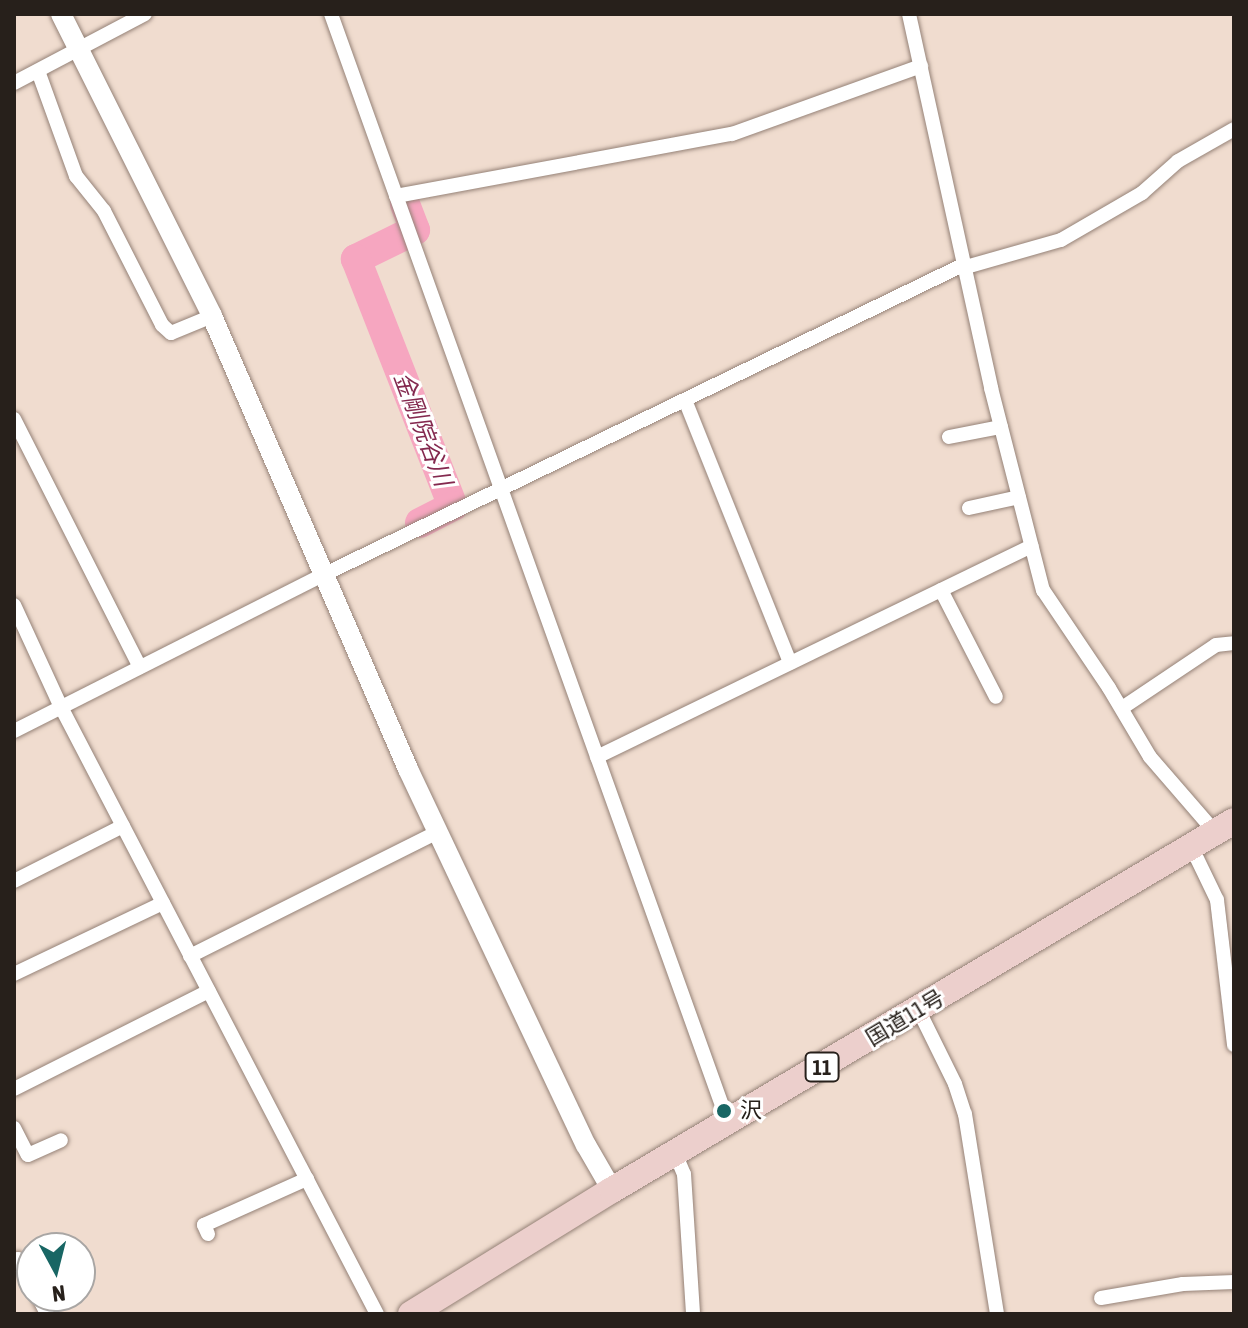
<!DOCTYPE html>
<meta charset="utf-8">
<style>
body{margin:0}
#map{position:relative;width:1248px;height:1328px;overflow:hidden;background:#f0dccf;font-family:"Asap Condensed","Noto Sans JP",sans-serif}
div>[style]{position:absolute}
.river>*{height:30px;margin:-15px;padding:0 15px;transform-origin:15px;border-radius:15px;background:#f6a6c0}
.roads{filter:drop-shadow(0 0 2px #958277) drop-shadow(0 0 2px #958277)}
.street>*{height:14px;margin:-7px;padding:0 7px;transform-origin:7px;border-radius:7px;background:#fff}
.secondary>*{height:20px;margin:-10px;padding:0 10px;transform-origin:10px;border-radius:10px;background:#fff}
.highway>*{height:26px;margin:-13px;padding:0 13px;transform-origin:13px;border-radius:13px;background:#eccfcc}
.dots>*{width:22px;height:22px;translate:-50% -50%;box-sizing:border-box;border:4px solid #fff;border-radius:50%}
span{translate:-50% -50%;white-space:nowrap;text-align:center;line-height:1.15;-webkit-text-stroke:6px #fff;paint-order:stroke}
.shield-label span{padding:2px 6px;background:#fff;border:2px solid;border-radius:6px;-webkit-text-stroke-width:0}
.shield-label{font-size:20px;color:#27201b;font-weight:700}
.street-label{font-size:22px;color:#27201b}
.poi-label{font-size:22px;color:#27201b}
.left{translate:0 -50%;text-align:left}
.water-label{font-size:24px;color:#84294f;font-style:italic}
.frame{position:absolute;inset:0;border:16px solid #27201b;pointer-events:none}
.north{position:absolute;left:16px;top:1232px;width:80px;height:80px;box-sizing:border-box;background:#fff;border:2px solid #a9a6a4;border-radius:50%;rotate:173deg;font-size:22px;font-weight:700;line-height:32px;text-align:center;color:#27201b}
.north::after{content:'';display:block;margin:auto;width:28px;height:36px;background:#186664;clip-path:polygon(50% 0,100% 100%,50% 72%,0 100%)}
</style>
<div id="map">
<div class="river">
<i style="left:405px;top:204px;width:28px;rotate:69deg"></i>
<i style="left:415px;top:230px;width:66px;rotate:153.8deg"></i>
<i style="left:356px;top:259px;width:265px;rotate:68.6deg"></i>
<i style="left:453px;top:506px;width:37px;rotate:153deg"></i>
</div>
<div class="roads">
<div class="street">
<i style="left:331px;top:14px;width:1177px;rotate:70.29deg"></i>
<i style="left:909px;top:14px;width:383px;rotate:77.6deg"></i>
<i style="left:991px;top:388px;width:209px;rotate:75.6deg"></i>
<i style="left:1043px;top:590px;width:118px;rotate:56deg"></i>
<i style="left:1109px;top:688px;width:80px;rotate:59.3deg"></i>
<i style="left:1150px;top:757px;width:99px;rotate:49.1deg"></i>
<i style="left:38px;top:71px;width:112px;rotate:70.1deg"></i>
<i style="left:76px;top:176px;width:45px;rotate:51.3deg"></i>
<i style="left:104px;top:211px;width:128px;rotate:63deg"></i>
<i style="left:162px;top:325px;width:12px;rotate:42deg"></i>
<i style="left:171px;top:333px;width:44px;rotate:-22.5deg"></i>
<i style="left:14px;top:83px;width:148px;rotate:-27.8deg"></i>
<i style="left:396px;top:196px;width:342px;rotate:-10.5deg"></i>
<i style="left:732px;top:134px;width:201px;rotate:-19.8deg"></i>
<i style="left:966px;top:267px;width:99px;rotate:-15.9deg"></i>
<i style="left:1061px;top:240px;width:94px;rotate:-30.1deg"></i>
<i style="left:1142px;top:193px;width:48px;rotate:-41.6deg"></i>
<i style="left:1178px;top:161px;width:64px;rotate:-29.7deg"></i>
<i style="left:685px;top:400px;width:283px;rotate:68.2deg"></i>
<i style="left:14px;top:419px;width:278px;rotate:63.1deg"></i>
<i style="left:949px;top:437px;width:53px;rotate:-10.9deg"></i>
<i style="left:969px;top:508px;width:51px;rotate:-12.4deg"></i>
<i style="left:941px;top:590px;width:120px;rotate:62.8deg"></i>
<i style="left:14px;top:605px;width:112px;rotate:65.3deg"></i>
<i style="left:61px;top:707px;width:684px;rotate:62.5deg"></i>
<i style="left:1122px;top:708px;width:113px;rotate:-33.8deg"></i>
<i style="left:1216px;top:645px;width:18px;rotate:-6deg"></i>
<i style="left:14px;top:731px;width:346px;rotate:-26.8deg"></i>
<i style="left:323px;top:575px;width:713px;rotate:-25.85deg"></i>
<i style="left:597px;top:757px;width:483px;rotate:-25.9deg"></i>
<i style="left:1191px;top:846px;width:60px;rotate:64.3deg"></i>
<i style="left:1217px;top:900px;width:146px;rotate:83.3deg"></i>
<i style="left:14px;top:881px;width:122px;rotate:-26.8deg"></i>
<i style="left:190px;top:956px;width:277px;rotate:-26.6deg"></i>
<i style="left:14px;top:974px;width:165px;rotate:-25.5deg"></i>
<i style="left:919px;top:1011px;width:81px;rotate:63.7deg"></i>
<i style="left:955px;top:1084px;width:32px;rotate:72deg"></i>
<i style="left:965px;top:1114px;width:203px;rotate:80.9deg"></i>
<i style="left:14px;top:1089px;width:218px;rotate:-26.7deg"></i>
<i style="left:14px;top:1128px;width:30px;rotate:63deg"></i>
<i style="left:28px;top:1155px;width:36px;rotate:-24deg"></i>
<i style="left:675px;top:1153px;width:23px;rotate:67deg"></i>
<i style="left:684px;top:1174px;width:140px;rotate:86.3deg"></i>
<i style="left:208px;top:1234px;width:10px;rotate:-114deg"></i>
<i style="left:204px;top:1225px;width:113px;rotate:-24.1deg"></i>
<i style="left:14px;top:1261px;width:4px;rotate:-27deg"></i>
<i style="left:18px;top:1259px;width:30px;rotate:62deg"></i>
<i style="left:38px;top:1296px;width:20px;rotate:63deg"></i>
<i style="left:1101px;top:1298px;width:83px;rotate:-9.7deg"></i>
<i style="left:1183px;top:1284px;width:51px;rotate:-2.2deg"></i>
</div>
<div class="secondary">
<i style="left:61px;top:14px;width:338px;rotate:63.4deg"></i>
<i style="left:212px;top:316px;width:494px;rotate:66.6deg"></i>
<i style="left:408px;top:769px;width:416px;rotate:64.7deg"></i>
<i style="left:586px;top:1145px;width:52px;rotate:60deg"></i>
</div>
<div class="highway">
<i style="left:411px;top:1314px;width:236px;rotate:-31.7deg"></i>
<i style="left:612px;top:1190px;width:723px;rotate:-30.68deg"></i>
</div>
</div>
<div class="dots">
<i style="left:724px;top:1111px;background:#186664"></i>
</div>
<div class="shield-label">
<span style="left:822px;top:1067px">11</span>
</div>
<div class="street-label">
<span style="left:905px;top:1018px;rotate:-31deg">国道11号</span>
</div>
<div class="poi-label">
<span class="left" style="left:740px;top:1111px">沢</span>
</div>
<div class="water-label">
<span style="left:423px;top:429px;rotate:69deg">金剛院谷川</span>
</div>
<div class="frame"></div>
<div class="north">N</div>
</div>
